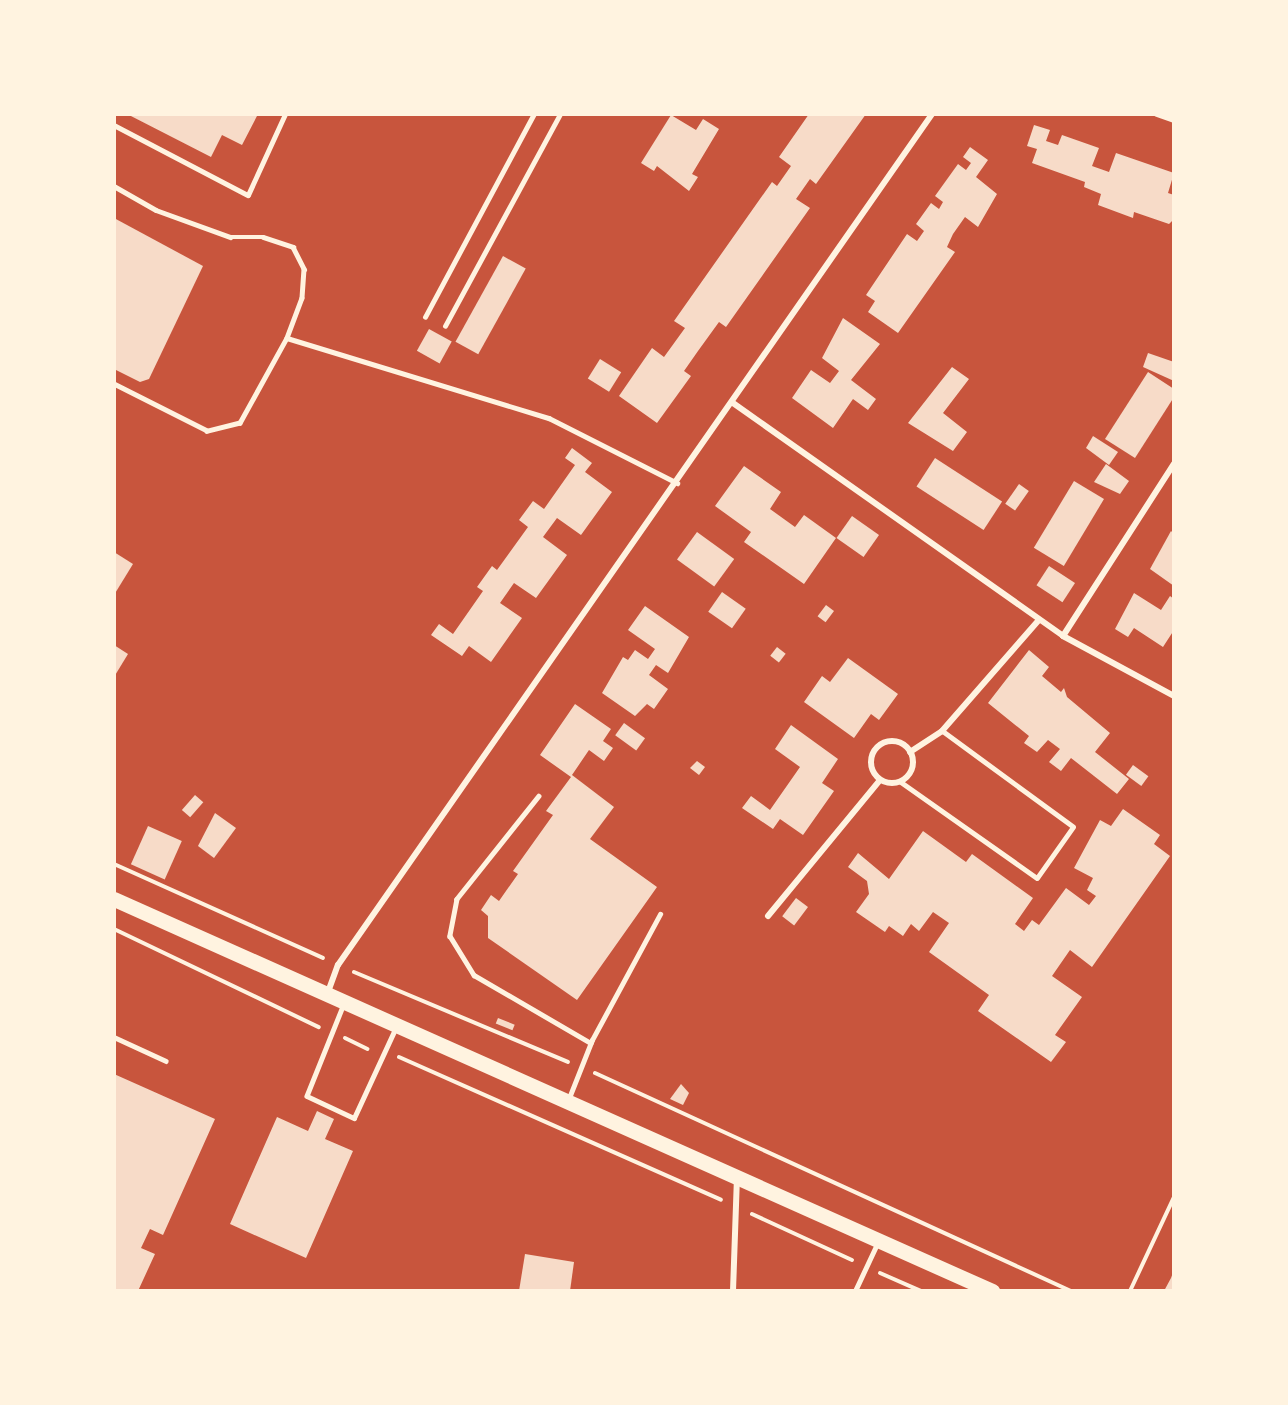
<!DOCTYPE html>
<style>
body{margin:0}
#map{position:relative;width:1288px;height:1405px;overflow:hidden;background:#c8553d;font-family:"PT Sans Narrow",sans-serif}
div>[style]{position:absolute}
.building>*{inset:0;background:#f7dbc8;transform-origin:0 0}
.path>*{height:4px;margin:-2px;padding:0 2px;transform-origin:2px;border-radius:2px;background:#fff3e0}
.service>*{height:4.5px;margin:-2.25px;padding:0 2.25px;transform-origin:2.25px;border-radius:2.25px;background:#fff3e0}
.minor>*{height:6px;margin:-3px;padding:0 3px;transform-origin:3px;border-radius:3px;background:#fff3e0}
.minor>.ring{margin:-3px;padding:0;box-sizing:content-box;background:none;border:6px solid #fff3e0;border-radius:50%}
.primary>*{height:15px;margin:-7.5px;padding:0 7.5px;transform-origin:7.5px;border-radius:7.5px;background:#fff3e0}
span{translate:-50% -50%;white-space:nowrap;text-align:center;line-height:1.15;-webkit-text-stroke:6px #fff3e0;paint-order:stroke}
.frame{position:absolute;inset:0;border:116px solid #fff3e0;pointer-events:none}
</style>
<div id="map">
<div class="building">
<i style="clip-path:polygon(127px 114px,258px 114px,242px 145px,222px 135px,211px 157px)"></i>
<i style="clip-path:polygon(809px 114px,866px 114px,816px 184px,810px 179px,796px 199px,810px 208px,726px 327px,719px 322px,698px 351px,684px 371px,691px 376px,657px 423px,619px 396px,652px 348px,664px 357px,685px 328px,674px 321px,772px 182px,777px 186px,791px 166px,779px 157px)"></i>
<i style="clip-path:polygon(671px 115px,696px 130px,703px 119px,719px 129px,692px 174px,698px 177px,689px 191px,657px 166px,654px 171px,641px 163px)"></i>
<i style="clip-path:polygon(1034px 125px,1050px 130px,1046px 141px,1058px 145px,1062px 135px,1099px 148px,1092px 166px,1109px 172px,1116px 153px,1174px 173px,1168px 193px,1174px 195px,1174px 219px,1169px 224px,1134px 212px,1133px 218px,1098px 205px,1101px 194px,1084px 187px,1085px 182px,1032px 163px,1037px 149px,1027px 146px)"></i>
<i style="clip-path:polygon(970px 147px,988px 160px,976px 177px,997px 194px,978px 227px,965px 217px,953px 234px,947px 247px,955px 252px,898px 333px,868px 312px,875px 301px,866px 295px,907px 234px,917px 241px,924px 231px,916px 224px,931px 203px,939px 209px,943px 202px,935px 196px,958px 164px,966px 170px,971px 163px,963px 157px)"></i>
<i style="clip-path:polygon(114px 218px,203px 266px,149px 379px,140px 382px,114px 369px)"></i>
<i style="left:503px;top:256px;width:26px;height:98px;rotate:29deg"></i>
<i style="clip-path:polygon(843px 318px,880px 344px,851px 380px,876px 399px,868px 410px,853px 399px,833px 428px,792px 398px,811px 370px,830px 383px,839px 371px,822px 358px)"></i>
<i style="left:429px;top:329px;width:26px;height:25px;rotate:29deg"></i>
<i style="clip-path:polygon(1148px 353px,1174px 362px,1174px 381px,1143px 367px)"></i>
<i style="left:600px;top:359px;width:25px;height:23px;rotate:32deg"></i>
<i style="clip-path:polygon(952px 367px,969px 379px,943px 413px,967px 432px,953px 451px,908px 423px)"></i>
<i style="clip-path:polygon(1148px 372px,1174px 389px,1174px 397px,1135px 458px,1105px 439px)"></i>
<i style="clip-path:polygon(1093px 436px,1118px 452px,1109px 465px,1086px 448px)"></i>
<i style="clip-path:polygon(572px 448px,592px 463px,585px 472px,612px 492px,581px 535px,557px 518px,543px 537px,567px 555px,536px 598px,514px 583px,500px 603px,522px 618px,491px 662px,469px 646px,462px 656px,431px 635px,439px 624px,453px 634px,483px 591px,477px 587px,492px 566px,497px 570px,528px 527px,519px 520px,533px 501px,544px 509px,575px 465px,565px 458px)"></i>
<i style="left:935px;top:458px;width:80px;height:34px;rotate:33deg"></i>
<i style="clip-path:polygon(1106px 464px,1129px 481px,1120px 494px,1094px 482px)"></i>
<i style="clip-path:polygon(744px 466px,781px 492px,770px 509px,795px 527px,804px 515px,836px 538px,804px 584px,744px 542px,751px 532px,715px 506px)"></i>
<i style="left:1074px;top:481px;width:35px;height:78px;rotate:31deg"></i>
<i style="left:1019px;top:484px;width:12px;height:24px;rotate:35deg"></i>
<i style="left:852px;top:516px;width:33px;height:27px;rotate:35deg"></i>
<i style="clip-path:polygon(1171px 531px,1174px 534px,1174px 586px,1150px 569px)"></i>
<i style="left:697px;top:532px;width:46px;height:34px;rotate:36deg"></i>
<i style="clip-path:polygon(114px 552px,133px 564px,114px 595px)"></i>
<i style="left:1049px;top:566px;width:31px;height:23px;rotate:33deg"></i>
<i style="left:722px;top:592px;width:29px;height:24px;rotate:35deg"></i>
<i style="clip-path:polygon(1134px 593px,1161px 610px,1170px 596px,1174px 599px,1174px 630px,1163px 647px,1134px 628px,1128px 637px,1115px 629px)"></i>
<i style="left:826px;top:605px;width:10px;height:14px;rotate:37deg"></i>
<i style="clip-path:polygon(645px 606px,689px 637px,668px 673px,656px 665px,649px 675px,668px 689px,654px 709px,647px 704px,635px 716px,602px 693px,623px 657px,628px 660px,635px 650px,648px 659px,655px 649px,628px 630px)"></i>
<i style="clip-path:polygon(114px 645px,128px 654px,114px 677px)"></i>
<i style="left:777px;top:647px;width:11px;height:11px;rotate:38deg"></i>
<i style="clip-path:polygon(1029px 650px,1049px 667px,1042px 676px,1061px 692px,1064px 688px,1067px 697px,1110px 733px,1095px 752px,1129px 779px,1117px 794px,1071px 758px,1061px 771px,1049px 762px,1060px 749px,1048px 740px,1037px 752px,1024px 743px,1029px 736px,988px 703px)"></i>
<i style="clip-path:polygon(848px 658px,898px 694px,879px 720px,871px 714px,854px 738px,804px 702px,822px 676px,830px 682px)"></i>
<i style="clip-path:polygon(575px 704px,611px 729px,603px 741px,613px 748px,604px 761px,589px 750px,572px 775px,614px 807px,590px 839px,657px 887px,577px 1000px,488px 938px,488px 916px,481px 910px,491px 895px,499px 901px,518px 874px,513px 871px,553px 815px,546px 811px,571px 777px,540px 755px)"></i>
<i style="left:624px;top:723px;width:26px;height:15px;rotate:36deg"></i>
<i style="clip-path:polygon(791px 725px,838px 759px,822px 783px,834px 791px,803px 835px,780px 819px,773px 829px,742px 808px,751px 796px,770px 810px,800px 767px,775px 749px)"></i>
<i style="clip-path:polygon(697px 761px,705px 767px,699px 775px,690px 768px)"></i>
<i style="left:1133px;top:765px;width:19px;height:12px;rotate:36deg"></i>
<i style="left:195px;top:795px;width:11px;height:20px;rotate:41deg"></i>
<i style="clip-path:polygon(1123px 809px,1160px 835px,1154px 844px,1170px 856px,1092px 967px,1070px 950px,1052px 976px,1082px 997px,1055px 1035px,1066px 1042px,1051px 1062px,978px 1011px,989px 995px,929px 952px,949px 923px,933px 912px,919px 931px,911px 924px,903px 936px,889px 926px,885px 932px,856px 912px,869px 894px,867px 881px,848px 867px,858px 853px,889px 879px,923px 831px,966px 862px,972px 854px,1033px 898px,1015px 924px,1024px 931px,1032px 920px,1039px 925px,1066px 888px,1089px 905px,1096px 896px,1087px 890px,1093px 878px,1074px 868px,1100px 820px,1111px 826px)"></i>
<i style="clip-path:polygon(215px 813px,236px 828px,214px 858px,198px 846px)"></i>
<i style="left:148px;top:826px;width:37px;height:42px;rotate:24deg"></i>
<i style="left:796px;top:898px;width:15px;height:23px;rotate:37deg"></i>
<i style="left:498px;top:1018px;width:18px;height:6px;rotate:22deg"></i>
<i style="clip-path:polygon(114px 1074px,215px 1119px,163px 1235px,150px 1229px,141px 1248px,155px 1254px,138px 1291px,114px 1291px)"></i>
<i style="clip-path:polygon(681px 1084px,689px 1093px,683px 1105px,670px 1099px)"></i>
<i style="clip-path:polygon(317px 1111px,334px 1119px,325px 1139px,353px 1151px,306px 1258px,230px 1224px,277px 1117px,308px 1131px)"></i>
<i style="clip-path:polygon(525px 1254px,574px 1262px,570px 1291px,519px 1291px)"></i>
<i style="clip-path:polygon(1174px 1270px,1174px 1291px,1164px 1291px,1171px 1278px)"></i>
</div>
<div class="path">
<i style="left:114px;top:864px;width:229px;rotate:24.2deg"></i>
<i style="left:114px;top:929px;width:227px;rotate:25.6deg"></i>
<i style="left:354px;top:972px;width:232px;rotate:22.8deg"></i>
<i style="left:345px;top:1038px;width:25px;rotate:26deg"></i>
<i style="left:399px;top:1057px;width:352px;rotate:23.9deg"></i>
<i style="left:595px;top:1073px;width:524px;rotate:24.61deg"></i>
<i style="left:752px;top:1214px;width:110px;rotate:24.7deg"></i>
<i style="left:880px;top:1273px;width:45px;rotate:23.7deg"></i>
<i style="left:1130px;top:1291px;width:104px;rotate:-64.9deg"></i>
</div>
<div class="service">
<i style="left:114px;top:125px;width:151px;rotate:27.6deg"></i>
<i style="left:248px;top:195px;width:89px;rotate:-65.4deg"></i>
<i style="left:114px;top:186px;width:48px;rotate:29.7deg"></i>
<i style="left:156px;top:210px;width:79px;rotate:20deg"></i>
<i style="left:230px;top:237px;width:33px"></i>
<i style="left:263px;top:237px;width:32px;rotate:18deg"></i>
<i style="left:293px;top:247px;width:25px;rotate:63deg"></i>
<i style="left:304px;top:269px;width:29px;rotate:94deg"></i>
<i style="left:302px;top:298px;width:43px;rotate:110.6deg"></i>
<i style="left:287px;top:338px;width:97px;rotate:118.9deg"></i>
<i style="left:240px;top:423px;width:34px;rotate:166deg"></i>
<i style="left:207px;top:431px;width:104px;rotate:-153.2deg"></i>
<i style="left:425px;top:317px;width:230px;rotate:-61.8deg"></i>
<i style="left:445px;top:326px;width:241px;rotate:-61.5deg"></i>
<i style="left:287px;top:338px;width:274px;rotate:17deg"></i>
<i style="left:549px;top:418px;width:144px;rotate:26.9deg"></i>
<i style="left:901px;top:782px;width:166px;rotate:35.2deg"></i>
<i style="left:1037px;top:878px;width:62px;rotate:-54.8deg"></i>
<i style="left:1073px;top:827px;width:162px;rotate:-143.8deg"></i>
<i style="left:539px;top:796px;width:132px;rotate:128.5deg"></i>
<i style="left:457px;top:899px;width:38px;rotate:101deg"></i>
<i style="left:450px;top:936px;width:46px;rotate:58.4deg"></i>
<i style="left:474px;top:975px;width:135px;rotate:30.2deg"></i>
<i style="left:344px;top:1004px;width:99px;rotate:111.9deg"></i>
<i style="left:307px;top:1096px;width:52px;rotate:25.1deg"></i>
<i style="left:354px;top:1118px;width:100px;rotate:-65.2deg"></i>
<i style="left:114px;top:1037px;width:57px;rotate:24.8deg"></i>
<i style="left:569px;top:1098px;width:62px;rotate:-68.4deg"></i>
<i style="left:592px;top:1040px;width:143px;rotate:-61.6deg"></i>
<i style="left:855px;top:1291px;width:54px;rotate:-64.9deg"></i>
</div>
<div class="minor">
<i style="left:1157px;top:114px;width:18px;rotate:19deg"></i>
<i style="left:733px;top:403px;width:404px;rotate:35.2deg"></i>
<i style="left:1063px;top:636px;width:126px;rotate:28.4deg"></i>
<i style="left:1063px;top:636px;width:205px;rotate:-57.2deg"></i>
<i class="ring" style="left:871px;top:741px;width:36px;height:36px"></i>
<i style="left:910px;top:752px;width:38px;rotate:-33deg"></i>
<i style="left:942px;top:731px;width:147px;rotate:-48.9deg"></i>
<i style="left:768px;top:916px;width:176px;rotate:-50.5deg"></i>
<i style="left:328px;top:992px;width:29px;rotate:-70deg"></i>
<i style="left:338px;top:965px;width:1038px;rotate:-55.08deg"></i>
<i style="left:733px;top:1291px;width:112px;rotate:-88deg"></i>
</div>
<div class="primary">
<i style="left:114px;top:899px;width:962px;rotate:24.06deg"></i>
</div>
<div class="frame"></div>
</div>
